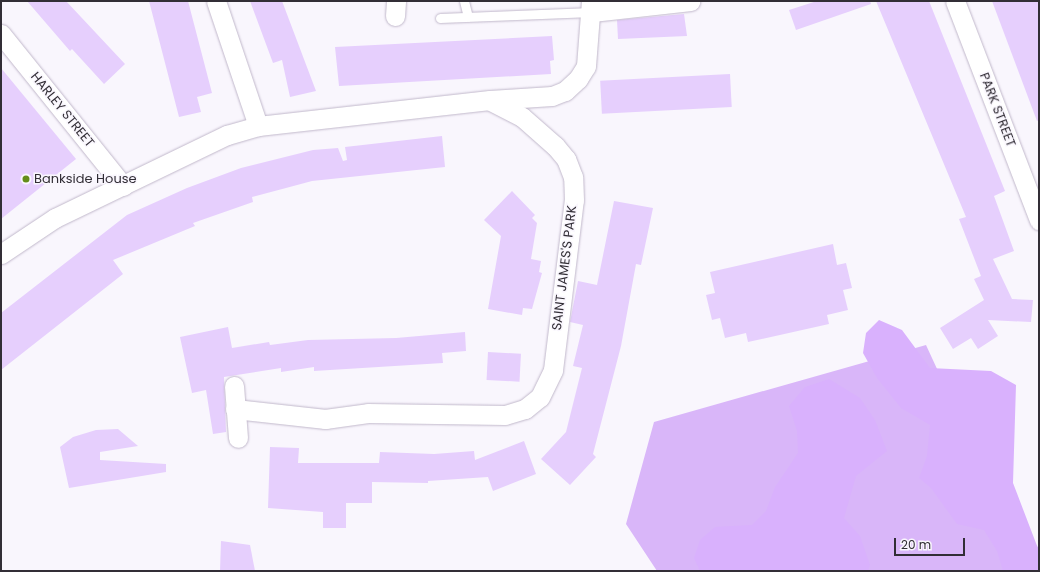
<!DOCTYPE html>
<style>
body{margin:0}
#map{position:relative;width:1040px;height:572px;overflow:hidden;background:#f9f6fd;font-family:Poppins,sans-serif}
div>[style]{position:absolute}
.green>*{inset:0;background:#d9b6f9}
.forest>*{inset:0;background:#d9b1fd}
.building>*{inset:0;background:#e6cffd;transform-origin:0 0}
.roads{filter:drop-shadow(0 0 1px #c1b8cb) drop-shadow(0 0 1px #c1b8cb)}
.service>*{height:9px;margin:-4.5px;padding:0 4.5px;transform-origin:4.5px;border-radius:4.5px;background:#fff}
.minor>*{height:19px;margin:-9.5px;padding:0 9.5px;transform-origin:9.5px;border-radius:9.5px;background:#fff}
.dots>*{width:11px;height:11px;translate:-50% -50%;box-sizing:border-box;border:2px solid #f9f6fd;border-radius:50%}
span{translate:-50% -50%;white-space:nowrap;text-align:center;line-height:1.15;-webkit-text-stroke:3px #f9f6fd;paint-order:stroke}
.street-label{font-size:13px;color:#322e36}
.poi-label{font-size:13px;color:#322e36}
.left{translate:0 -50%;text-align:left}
.frame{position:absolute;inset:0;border:2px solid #322e36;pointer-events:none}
.scale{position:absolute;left:894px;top:538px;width:71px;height:18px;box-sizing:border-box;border:2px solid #322e36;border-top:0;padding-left:5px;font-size:12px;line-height:14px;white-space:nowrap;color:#322e36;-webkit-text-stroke:3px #f9f6fd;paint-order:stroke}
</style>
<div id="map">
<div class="green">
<i style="clip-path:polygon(926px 345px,938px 371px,1006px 478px,1027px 531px,1039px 549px,1039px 571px,657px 571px,626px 524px,654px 422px)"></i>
</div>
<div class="forest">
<i style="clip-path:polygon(879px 320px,902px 330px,930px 368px,991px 371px,1016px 385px,1013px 483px,1039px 551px,1039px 571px,1003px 571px,997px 551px,984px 530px,957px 524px,931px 488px,919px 478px,927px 456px,930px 425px,901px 408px,877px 378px,863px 353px,866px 333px)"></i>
<i style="clip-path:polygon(829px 379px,860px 398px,875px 420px,887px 451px,856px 476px,844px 518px,860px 536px,870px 565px,868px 571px,700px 571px,694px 558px,700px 540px,715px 527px,752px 525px,766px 511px,775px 487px,798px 453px,797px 431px,789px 406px,805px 387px)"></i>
</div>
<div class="building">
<i style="clip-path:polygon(27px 1px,66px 1px,125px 64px,104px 84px,72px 49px,70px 51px)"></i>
<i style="clip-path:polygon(149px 1px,188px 1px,212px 93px,197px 97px,201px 112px,179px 117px)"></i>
<i style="clip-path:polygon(250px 1px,282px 1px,316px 91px,290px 97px,282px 60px,273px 63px)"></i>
<i style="clip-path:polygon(817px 1px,870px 1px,871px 4px,796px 30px,789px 10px)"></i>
<i style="clip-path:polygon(876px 1px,929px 1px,1005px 191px,994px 196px,1014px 251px,993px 259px,1012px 299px,1033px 300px,1031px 322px,988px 320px,998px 336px,978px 349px,971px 338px,953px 349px,940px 328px,984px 300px,974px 279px,981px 276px,959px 219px,966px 217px)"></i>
<i style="clip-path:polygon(992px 1px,1039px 1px,1039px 120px,1037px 121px)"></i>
<i style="clip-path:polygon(684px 14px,687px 36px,618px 39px,617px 20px)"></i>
<i style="clip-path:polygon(552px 36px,554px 60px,550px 61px,551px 74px,339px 86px,335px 47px)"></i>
<i style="clip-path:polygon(1px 68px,76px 159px,1px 219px)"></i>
<i style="left:730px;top:74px;width:33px;height:130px;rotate:87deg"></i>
<i style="clip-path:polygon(442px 136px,445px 167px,312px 181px,286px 188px,252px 197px,253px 202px,193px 223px,195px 226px,113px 260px,123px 274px,1px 370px,1px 313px,127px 215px,187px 188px,241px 168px,313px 150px,338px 148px,343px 161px,347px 160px,345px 147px)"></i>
<i style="clip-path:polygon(512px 191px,535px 215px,532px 218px,537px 223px,531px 259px,541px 261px,539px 272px,542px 273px,532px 309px,523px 308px,522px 315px,488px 309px,501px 236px,484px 220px)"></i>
<i style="clip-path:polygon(614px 201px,653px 208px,641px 265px,636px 264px,621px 346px,593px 454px,596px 457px,570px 485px,541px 459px,566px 432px,582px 368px,573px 366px,583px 325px,570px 322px,578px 281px,597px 285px)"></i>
<i style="clip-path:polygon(833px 244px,837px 265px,846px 263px,852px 288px,843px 290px,848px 310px,827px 315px,829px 324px,748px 342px,746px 333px,725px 338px,720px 318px,712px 320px,706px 295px,715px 293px,710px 272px)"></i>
<i style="clip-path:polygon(228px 327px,232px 348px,269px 342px,270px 345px,308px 340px,396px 338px,465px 332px,466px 351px,442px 353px,443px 363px,314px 371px,314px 367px,281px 372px,281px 368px,224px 377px,226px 432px,213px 434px,206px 390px,192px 393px,180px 337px)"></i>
<i style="left:488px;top:352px;width:33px;height:28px;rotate:3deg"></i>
<i style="clip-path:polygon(118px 429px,138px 446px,100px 452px,100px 460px,166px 464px,166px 472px,69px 488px,60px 447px,73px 437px,96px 430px)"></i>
<i style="clip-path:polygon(524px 441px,536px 474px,493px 491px,488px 477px,428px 481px,428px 483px,372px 482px,372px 503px,346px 503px,346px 528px,323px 528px,323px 512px,268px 508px,270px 447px,299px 448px,298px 463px,379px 463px,380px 452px,434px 454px,474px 451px,475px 460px)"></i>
<i style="clip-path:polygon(221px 541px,250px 545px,255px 571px,220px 571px)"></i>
</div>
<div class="roads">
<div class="service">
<i style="left:464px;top:1px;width:16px;rotate:76deg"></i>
<i style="left:440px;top:18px;width:152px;rotate:-2.3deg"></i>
</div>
<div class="minor">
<i style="left:216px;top:1px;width:132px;rotate:71.4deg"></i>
<i style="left:955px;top:1px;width:235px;rotate:69deg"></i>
<i style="left:592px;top:12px;width:99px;rotate:-6.4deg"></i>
<i style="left:395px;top:16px;width:15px;rotate:-86deg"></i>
<i style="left:1px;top:34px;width:195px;rotate:51.2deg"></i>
<i style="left:1px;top:254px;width:65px;rotate:-33.7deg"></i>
<i style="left:55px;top:218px;width:191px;rotate:-25.8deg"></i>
<i style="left:227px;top:135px;width:32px;rotate:-16deg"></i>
<i style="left:258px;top:126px;width:233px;rotate:-6.4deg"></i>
<i style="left:490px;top:100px;width:62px;rotate:-3.7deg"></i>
<i style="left:552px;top:96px;width:14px;rotate:-21deg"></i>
<i style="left:565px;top:91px;width:18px;rotate:-43deg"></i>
<i style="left:578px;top:79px;width:15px;rotate:-58deg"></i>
<i style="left:586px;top:66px;width:65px;rotate:-85.6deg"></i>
<i style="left:234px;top:386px;width:52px;rotate:85.6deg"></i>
<i style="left:235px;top:409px;width:91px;rotate:6.3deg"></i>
<i style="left:325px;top:419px;width:43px;rotate:-7.9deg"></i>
<i style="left:368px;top:413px;width:137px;rotate:0.8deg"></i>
<i style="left:505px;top:415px;width:21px;rotate:-17deg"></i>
<i style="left:525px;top:409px;width:19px;rotate:-39deg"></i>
<i style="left:540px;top:397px;width:30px;rotate:-64deg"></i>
<i style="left:553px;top:370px;width:171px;rotate:-83deg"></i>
<i style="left:574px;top:200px;width:23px;rotate:-92deg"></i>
<i style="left:573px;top:177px;width:19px;rotate:-111deg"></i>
<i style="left:566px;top:159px;width:17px;rotate:-130deg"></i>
<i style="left:555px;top:146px;width:44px;rotate:-138.7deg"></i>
<i style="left:522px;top:117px;width:35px;rotate:-153deg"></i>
</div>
</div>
<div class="dots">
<i style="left:26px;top:179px;background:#648d1a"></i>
</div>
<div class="street-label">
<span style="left:62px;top:110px;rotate:51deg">HARLEY STREET</span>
<span style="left:997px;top:110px;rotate:69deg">PARK STREET</span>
<span style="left:565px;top:268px;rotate:-83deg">SAINT JAMES'S PARK</span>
</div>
<div class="poi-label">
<span class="left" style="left:34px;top:179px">Bankside House</span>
</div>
<div class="frame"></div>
<div class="scale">20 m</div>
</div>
